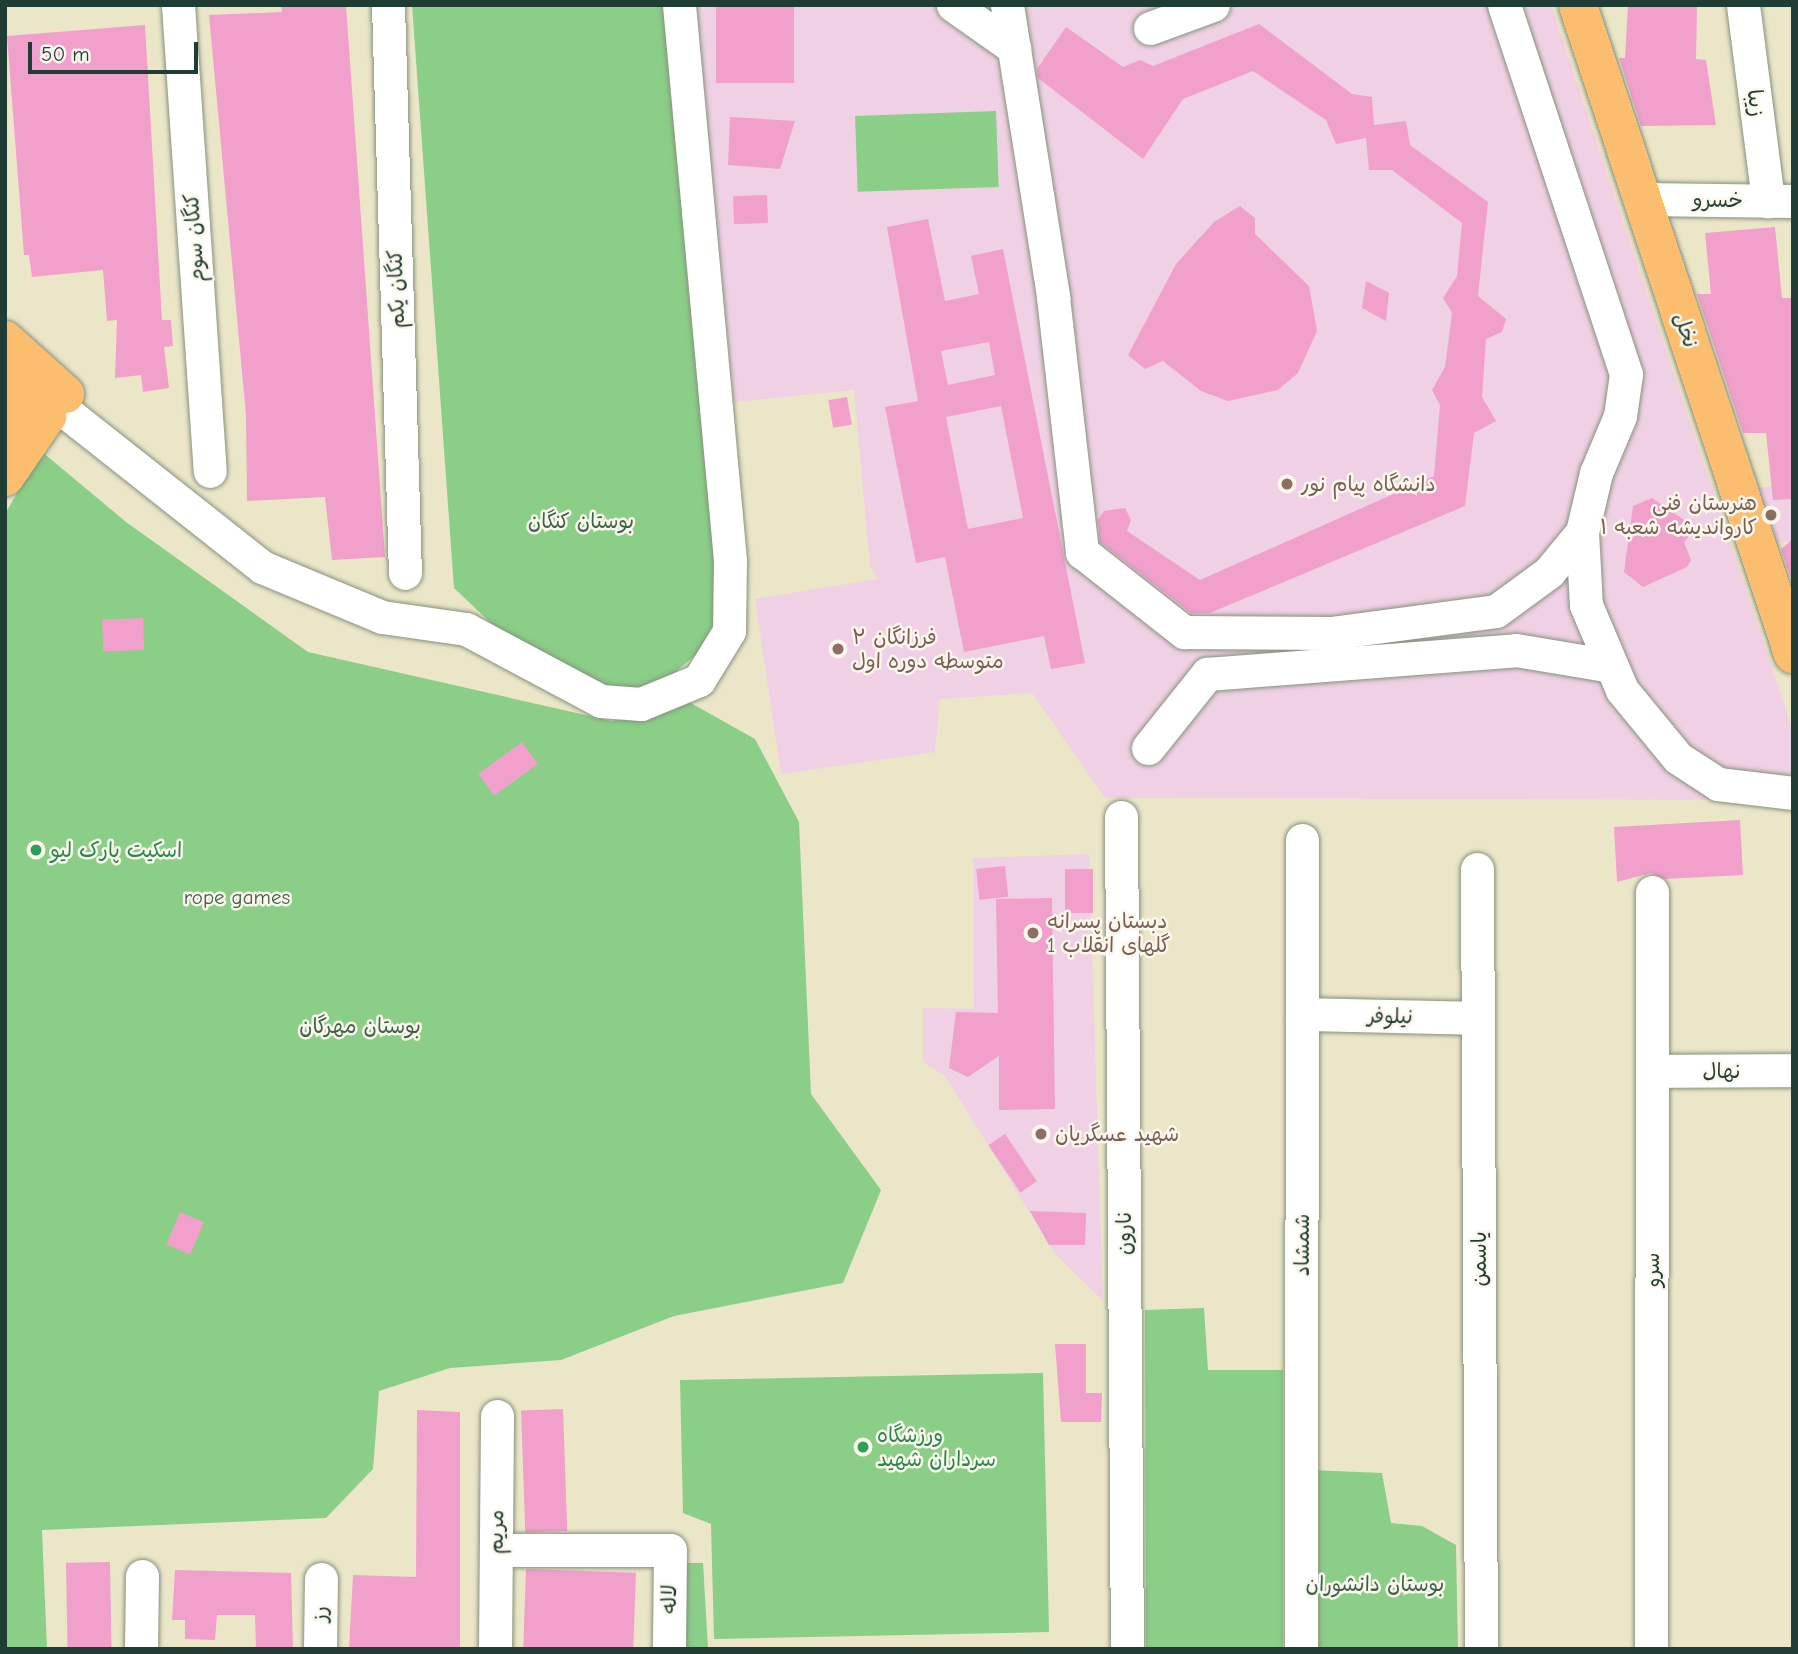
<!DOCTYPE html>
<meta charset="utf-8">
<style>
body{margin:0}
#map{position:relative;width:1798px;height:1654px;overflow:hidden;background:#ece6c9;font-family:"Comic Neue","Playpen Sans Arabic",sans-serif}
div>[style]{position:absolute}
.built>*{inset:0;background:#f0d0e4}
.green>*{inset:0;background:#8ace87;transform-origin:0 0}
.building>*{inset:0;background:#f0a0cb;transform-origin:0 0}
.roads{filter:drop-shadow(0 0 2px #86927e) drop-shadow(0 0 2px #86927e)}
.minor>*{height:33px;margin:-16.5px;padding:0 16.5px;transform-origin:16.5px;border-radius:16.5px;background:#fff}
.major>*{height:38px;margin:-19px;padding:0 19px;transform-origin:19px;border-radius:19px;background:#fbbd6e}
.dots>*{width:19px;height:19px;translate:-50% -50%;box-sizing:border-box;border:4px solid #fbf7ec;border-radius:50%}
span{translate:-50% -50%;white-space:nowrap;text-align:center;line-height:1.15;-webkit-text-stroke:5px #fbf7ec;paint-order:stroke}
.street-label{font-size:21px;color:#1f3d34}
.education-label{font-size:21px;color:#785e54}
.left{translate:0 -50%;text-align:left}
.right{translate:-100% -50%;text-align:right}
.park-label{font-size:21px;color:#3a6149}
.leisure-label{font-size:21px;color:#27864d}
.frame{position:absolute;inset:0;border:7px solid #1f3d34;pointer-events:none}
.scale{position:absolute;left:28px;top:42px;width:170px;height:32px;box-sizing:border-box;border:4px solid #1f3d34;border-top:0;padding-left:9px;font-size:21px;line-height:24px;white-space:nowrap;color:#1f3d34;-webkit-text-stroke:5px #fbf7ec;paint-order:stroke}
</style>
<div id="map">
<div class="built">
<i style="clip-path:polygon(695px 5px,1551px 5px,1793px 731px,1793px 800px,1105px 798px,1032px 693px,940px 699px,935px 752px,781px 774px,755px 599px,877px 579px,870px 566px,854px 390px,734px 402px)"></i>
<i style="clip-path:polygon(1793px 486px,1793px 542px,1761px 543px,1738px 488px)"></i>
<i style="clip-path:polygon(1089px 854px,1103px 1301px,1056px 1255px,945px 1076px,923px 1062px,923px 1008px,974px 1009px,973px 858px)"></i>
</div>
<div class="green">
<i style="clip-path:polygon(412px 5px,670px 5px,720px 615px,699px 652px,661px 684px,625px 694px,516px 647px,454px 588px)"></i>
<i style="left:996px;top:111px;width:76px;height:141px;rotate:88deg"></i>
<i style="clip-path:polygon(41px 451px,126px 522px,308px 652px,612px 721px,689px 702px,755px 739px,799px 822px,811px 1094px,881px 1190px,843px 1283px,674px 1316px,561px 1360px,450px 1368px,379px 1391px,373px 1469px,326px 1518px,42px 1530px,47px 1649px,5px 1649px,5px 514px)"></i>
<i style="clip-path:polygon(1204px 1308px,1208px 1370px,1283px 1370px,1283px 1649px,1146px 1649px,1145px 1310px)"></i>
<i style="clip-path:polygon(1043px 1373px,1049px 1632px,714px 1639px,711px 1524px,683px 1513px,680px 1380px)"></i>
<i style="clip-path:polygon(1310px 1470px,1382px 1473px,1391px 1523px,1422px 1526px,1456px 1545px,1458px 1649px,1308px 1649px)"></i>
<i style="clip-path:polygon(683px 1563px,703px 1563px,708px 1649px,684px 1649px)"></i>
</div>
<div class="building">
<i style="clip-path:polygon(281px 5px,346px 5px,385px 557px,332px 560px,325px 497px,247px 501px,246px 415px,209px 15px,282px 12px)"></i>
<i style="left:716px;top:5px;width:78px;height:78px"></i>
<i style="clip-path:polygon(1628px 5px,1697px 5px,1696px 59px,1706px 60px,1716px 125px,1641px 126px,1619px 58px,1625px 58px)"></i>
<i style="clip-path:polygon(1259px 24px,1352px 94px,1372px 97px,1374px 125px,1406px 121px,1410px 145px,1488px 202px,1478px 296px,1506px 319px,1502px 332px,1486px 339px,1482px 397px,1496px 421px,1474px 433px,1465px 506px,1210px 613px,1191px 613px,1100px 542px,1098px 520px,1104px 511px,1125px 508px,1131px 520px,1127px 531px,1200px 580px,1434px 476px,1440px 405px,1432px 390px,1445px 367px,1452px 313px,1443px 298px,1457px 276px,1462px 223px,1392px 170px,1369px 170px,1366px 138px,1336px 144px,1326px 120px,1253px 71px,1183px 99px,1143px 159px,1038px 78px,1037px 69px,1066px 27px,1123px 67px,1140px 60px,1153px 66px)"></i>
<i style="clip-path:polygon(145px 25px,162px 320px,171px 320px,173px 346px,164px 347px,169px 388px,143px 392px,141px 375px,115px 378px,117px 320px,107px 321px,103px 270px,32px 277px,29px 255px,24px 255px,7px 36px)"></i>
<i style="clip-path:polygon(730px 117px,795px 121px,780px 169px,728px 165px)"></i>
<i style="left:767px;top:195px;width:28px;height:34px;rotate:88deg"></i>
<i style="clip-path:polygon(1240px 206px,1255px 218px,1255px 234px,1309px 286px,1317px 331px,1298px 373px,1278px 390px,1228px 401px,1201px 391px,1163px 361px,1145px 369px,1128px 355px,1176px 264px,1214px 222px)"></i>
<i style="clip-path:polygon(evenodd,928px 219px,945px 301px,979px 294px,971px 256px,1003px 249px,1085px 663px,1051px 669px,1044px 636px,964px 652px,945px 557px,916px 563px,885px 407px,918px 401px,887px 227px,928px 219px,989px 342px,995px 375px,948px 385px,941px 351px,989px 342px,928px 219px,1001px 406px,1023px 518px,968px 529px,946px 417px,1001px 406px)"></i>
<i style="clip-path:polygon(1775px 227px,1782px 298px,1793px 298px,1793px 499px,1773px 500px,1766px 433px,1743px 433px,1697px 294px,1711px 294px,1705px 233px)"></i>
<i style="clip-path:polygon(1366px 281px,1389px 293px,1386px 321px,1362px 308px)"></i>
<i style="left:847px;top:397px;width:28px;height:19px;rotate:80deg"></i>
<i style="clip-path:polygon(1652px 498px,1696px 528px,1684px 542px,1691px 560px,1687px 567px,1643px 587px,1624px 572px,1633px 506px)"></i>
<i style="clip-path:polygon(1793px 539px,1793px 584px,1781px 549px)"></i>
<i style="left:143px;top:618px;width:32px;height:41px;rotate:88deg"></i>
<i style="left:522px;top:742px;width:27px;height:54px;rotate:54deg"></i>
<i style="clip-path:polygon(1740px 820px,1743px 875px,1665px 879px,1651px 873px,1617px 882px,1614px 827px)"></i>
<i style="left:1005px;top:866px;width:31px;height:29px;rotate:84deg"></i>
<i style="left:1093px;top:869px;width:44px;height:28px;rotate:90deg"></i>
<i style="clip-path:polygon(1052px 898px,1055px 1109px,999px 1110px,999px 1056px,968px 1077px,949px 1068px,956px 1012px,998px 1013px,996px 899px)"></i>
<i style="left:1005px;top:1134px;width:57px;height:20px;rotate:56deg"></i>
<i style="clip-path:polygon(1030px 1211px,1086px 1213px,1085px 1245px,1049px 1245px)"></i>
<i style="left:180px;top:1212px;width:26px;height:35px;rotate:23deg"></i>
<i style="clip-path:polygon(1055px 1344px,1086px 1344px,1086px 1393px,1102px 1393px,1101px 1422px,1061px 1422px)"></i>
<i style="left:563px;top:1409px;width:122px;height:42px;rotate:88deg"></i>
<i style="clip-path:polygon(417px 1410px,460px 1412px,460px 1649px,349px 1649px,353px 1575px,416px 1577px)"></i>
<i style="left:110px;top:1562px;width:87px;height:44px;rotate:89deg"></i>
<i style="left:526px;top:1569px;width:110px;height:80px;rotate:2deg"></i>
<i style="clip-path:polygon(175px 1570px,291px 1573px,293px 1649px,256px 1649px,255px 1615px,217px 1615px,215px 1640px,185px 1639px,185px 1620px,172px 1620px)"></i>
</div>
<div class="roads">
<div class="minor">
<i style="left:178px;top:5px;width:467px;rotate:86.1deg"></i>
<i style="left:388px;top:5px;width:568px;rotate:88.29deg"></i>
<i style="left:953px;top:5px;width:75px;rotate:35.2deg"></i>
<i style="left:1007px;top:5px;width:296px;rotate:81deg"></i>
<i style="left:1053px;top:297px;width:257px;rotate:83.5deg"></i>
<i style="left:1082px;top:552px;width:130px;rotate:38.1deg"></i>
<i style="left:1184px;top:632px;width:147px;rotate:0.4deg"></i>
<i style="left:1331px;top:633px;width:166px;rotate:-7.6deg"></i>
<i style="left:1496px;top:611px;width:66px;rotate:-36.3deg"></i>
<i style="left:1549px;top:572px;width:52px;rotate:-50.5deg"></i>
<i style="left:1504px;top:5px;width:389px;rotate:71.7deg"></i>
<i style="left:1626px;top:374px;width:42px;rotate:98.1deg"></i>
<i style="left:1620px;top:416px;width:62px;rotate:112.8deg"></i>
<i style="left:1596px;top:473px;width:61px;rotate:103.3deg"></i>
<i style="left:1582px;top:532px;width:73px;rotate:86.9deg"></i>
<i style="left:1586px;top:605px;width:92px;rotate:67deg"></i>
<i style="left:1622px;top:690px;width:88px;rotate:50.5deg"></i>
<i style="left:1678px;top:758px;width:48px;rotate:33deg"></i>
<i style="left:1718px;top:784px;width:76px;rotate:6.8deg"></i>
<i style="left:1743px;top:5px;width:198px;rotate:82.7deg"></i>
<i style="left:1150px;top:28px;width:67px;rotate:-20.1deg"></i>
<i style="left:1643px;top:199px;width:150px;rotate:0.8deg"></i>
<i style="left:57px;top:405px;width:261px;rotate:38.3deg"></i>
<i style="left:262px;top:567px;width:130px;rotate:22.6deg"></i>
<i style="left:382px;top:617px;width:85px;rotate:8.1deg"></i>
<i style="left:466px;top:629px;width:153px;rotate:28.1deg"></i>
<i style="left:601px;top:701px;width:40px;rotate:4.3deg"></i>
<i style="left:641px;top:704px;width:63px;rotate:-22.5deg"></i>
<i style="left:699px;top:680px;width:57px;rotate:-58.5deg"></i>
<i style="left:729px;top:631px;width:71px;rotate:-89.2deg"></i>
<i style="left:730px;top:560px;width:557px;rotate:-95.25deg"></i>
<i style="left:1148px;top:748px;width:95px;rotate:-51.4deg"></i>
<i style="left:1207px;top:674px;width:310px;rotate:-4.4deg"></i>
<i style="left:1516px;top:650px;width:97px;rotate:9.5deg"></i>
<i style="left:1121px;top:817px;width:832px;rotate:89.59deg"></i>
<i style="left:1477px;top:869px;width:780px;rotate:89.71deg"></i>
<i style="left:1302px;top:1014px;width:176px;rotate:1.3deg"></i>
<i style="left:1652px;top:1071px;width:141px;rotate:-0.4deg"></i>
<i style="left:496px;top:1550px;width:174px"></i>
<i style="left:670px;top:1550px;width:99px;rotate:90.6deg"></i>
<i style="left:141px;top:1649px;width:73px;rotate:-89.2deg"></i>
<i style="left:320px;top:1649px;width:70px;rotate:-89.2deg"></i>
<i style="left:495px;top:1649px;width:233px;rotate:-89.5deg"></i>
<i style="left:1301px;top:1649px;width:809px;rotate:-89.93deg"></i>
<i style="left:1651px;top:1649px;width:757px;rotate:-89.92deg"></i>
</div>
<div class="major">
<i style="left:1578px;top:5px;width:684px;rotate:71.67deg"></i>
<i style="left:5px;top:340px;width:81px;rotate:42deg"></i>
<i style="left:5px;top:378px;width:57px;rotate:42.1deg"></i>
<i style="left:47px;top:416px;width:74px;rotate:124.5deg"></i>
<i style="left:5px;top:427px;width:62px;rotate:-52.2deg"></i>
</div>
</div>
<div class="dots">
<i style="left:1287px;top:484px;background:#8d6e63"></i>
<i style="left:1771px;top:515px;background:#8d6e63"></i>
<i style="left:838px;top:649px;background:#8d6e63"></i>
<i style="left:36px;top:850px;background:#2e9e5b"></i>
<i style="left:1033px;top:933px;background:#8d6e63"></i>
<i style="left:1041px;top:1134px;background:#8d6e63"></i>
<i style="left:863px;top:1447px;background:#2e9e5b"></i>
</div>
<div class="street-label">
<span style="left:1756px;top:103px;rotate:83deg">زیبا</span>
<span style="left:1718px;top:200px;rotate:1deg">خسرو</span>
<span style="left:194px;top:238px;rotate:-94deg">کنگان سوم</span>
<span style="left:396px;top:289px;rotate:-92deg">کنگان یکم</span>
<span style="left:1686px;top:330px;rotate:72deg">نخل</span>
<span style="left:1390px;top:1016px;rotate:1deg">نیلوفر</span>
<span style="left:1722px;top:1071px">نهال</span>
<span style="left:1124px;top:1233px;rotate:-90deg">نارون</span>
<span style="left:1302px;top:1245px;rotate:-90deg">شمشاد</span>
<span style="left:1479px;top:1259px;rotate:-90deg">یاسمن</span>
<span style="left:1652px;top:1270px;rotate:-90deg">سرو</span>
<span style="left:496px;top:1532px;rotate:-89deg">مریم</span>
<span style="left:669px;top:1599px;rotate:-89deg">لاله</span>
<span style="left:320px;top:1614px;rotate:-89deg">رز</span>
</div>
<div class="education-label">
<span class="left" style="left:1301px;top:484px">دانشگاه پیام نور</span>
<span class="right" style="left:1757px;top:515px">هنرستان فنی<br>کارواندیشه شعبه ۱</span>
<span class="left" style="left:852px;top:649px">فرزانگان ۲<br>متوسطه دوره اول</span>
<span class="left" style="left:1047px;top:933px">دبستان پسرانه<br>گلهای انقلاب 1</span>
<span class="left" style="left:1055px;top:1134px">شهید عسگریان</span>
</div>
<div class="park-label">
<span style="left:581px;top:521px">بوستان کنگان</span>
<span style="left:237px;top:897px">rope games</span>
<span style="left:360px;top:1026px">بوستان مهرگان</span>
<span style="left:1375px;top:1584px">بوستان دانشوران</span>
</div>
<div class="leisure-label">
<span class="left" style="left:50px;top:850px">اسکیت پارک لیو</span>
<span class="left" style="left:877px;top:1447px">ورزشگاه<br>سرداران شهید</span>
</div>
<div class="frame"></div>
<div class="scale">50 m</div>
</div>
